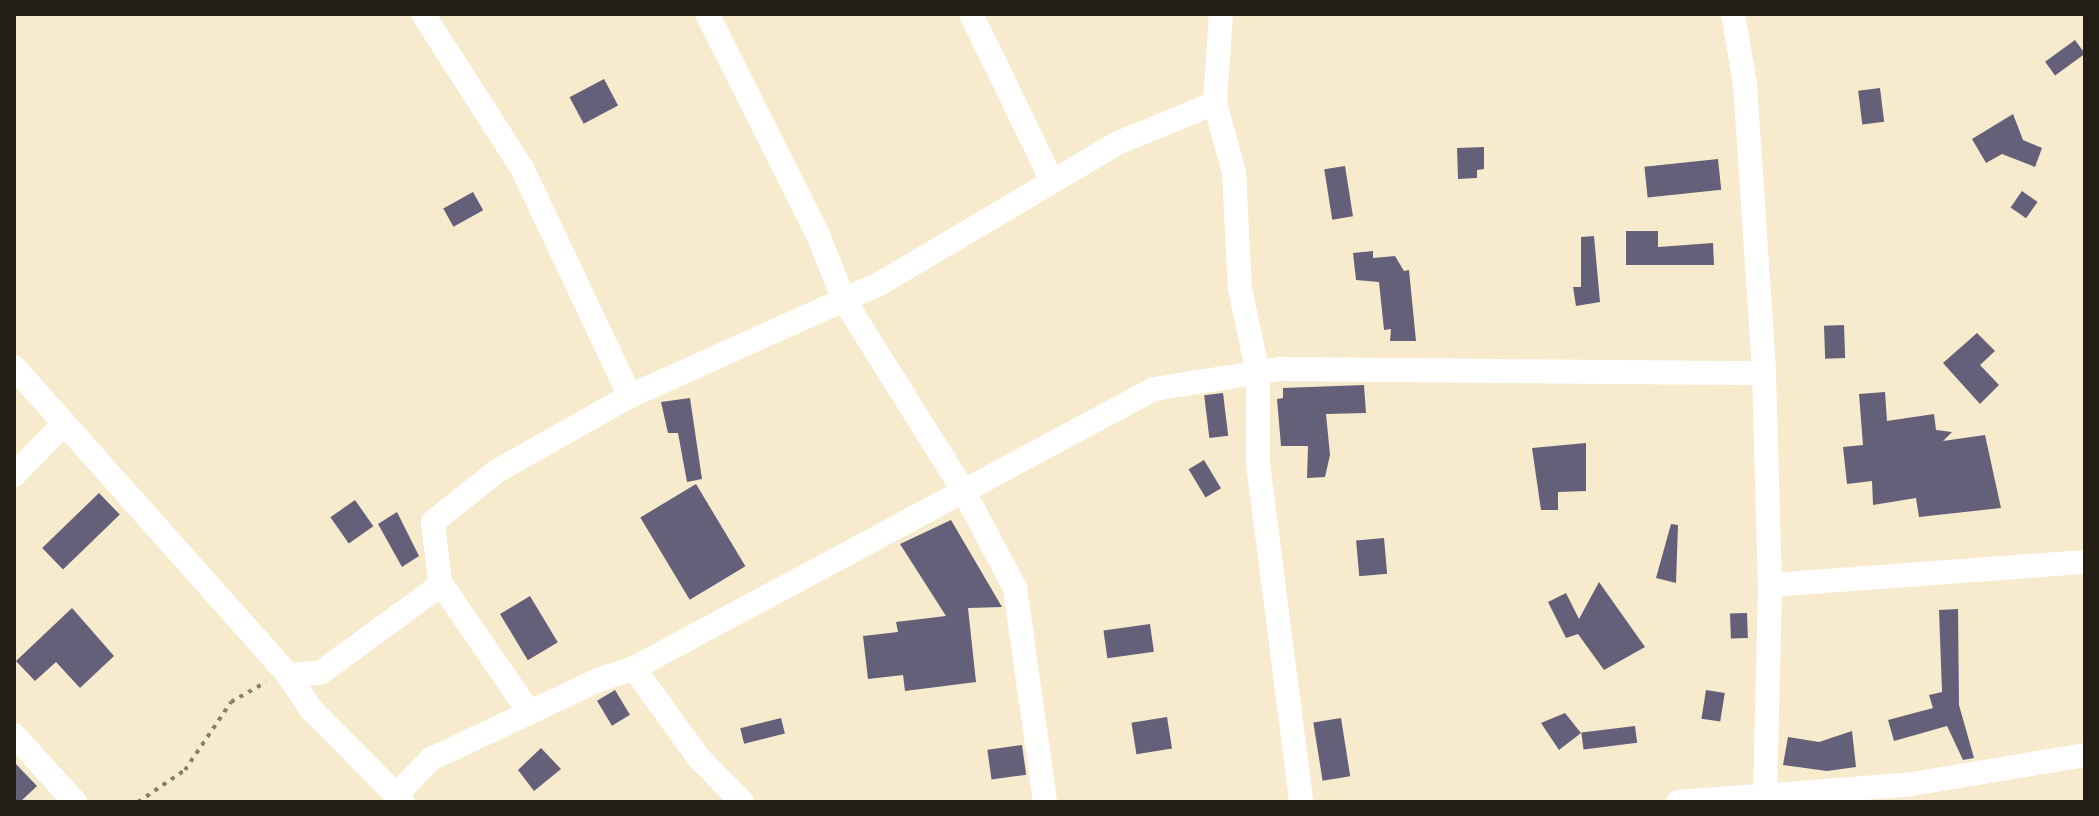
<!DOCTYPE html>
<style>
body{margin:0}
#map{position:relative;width:2099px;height:816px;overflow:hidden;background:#f8eacd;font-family:Montserrat,sans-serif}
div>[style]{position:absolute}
.building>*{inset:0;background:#64607a;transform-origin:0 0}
.path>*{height:4px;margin-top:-2px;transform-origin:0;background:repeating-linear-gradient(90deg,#887f6b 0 4px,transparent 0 10px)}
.street>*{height:24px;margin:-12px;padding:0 12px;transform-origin:12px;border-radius:12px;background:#fff}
span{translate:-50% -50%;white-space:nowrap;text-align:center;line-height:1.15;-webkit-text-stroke:8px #fff;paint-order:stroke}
.frame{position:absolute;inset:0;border:16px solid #231e13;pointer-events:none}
</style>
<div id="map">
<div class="building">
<i style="left:2075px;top:40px;width:17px;height:37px;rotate:54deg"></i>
<i style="left:604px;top:79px;width:30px;height:39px;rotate:62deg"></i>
<i style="left:1880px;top:88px;width:34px;height:22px;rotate:83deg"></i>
<i style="clip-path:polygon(2013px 114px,2023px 140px,2042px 148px,2035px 167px,2002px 154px,1986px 163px,1972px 139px)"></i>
<i style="clip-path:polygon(1484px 147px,1484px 169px,1477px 170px,1477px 178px,1458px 179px,1457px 148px)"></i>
<i style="left:1718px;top:159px;width:31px;height:74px;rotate:84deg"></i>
<i style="left:1345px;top:166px;width:51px;height:21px;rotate:81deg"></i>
<i style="left:2022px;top:191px;width:19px;height:20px;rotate:35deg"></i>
<i style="left:473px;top:192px;width:21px;height:34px;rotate:61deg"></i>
<i style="clip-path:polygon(1626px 231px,1658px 231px,1658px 247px,1713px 243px,1714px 265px,1626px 265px)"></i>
<i style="clip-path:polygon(1594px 236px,1600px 302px,1576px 306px,1573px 287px,1581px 287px,1581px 237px)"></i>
<i style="clip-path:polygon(1373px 251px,1373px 258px,1395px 256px,1404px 271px,1409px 270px,1416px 341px,1390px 341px,1391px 329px,1384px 330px,1379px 282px,1356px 280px,1353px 253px)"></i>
<i style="left:1844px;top:325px;width:33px;height:20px;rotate:88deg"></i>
<i style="clip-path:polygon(1977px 333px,1995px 351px,1980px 365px,1999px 385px,1980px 404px,1943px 363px)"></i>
<i style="clip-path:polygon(1364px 385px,1366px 413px,1326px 414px,1330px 455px,1325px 477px,1307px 478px,1308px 446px,1281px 446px,1277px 399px,1283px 398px,1283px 388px)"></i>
<i style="clip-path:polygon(1885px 392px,1887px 421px,1934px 414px,1936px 430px,1952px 432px,1943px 441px,1985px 435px,2001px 508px,1919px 517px,1916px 498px,1873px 505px,1872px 481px,1847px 484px,1843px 447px,1863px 445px,1859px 394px)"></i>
<i style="left:1223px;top:393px;width:43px;height:19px;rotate:83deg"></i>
<i style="clip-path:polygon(690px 398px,702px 479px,687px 482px,678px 433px,668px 433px,661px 402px)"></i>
<i style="clip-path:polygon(1586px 443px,1586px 491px,1558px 492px,1558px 510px,1541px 510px,1532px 448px)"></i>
<i style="left:1204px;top:460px;width:33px;height:18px;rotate:59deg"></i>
<i style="left:696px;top:484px;width:96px;height:65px;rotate:59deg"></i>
<i style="left:99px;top:493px;width:30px;height:79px;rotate:46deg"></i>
<i style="left:355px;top:500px;width:32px;height:30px;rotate:55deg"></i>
<i style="clip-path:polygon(397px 512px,419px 556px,402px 567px,378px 524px)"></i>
<i style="clip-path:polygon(951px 520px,1002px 607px,968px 608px,976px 682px,905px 691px,903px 675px,868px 679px,863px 636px,898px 632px,896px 622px,946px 616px,900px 544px)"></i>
<i style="clip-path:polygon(1671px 524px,1678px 525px,1676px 583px,1656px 578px)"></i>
<i style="left:1384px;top:538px;width:36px;height:28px;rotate:85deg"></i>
<i style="clip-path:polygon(1599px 582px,1645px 647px,1604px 670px,1578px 634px,1566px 638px,1548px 602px,1566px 593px,1579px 619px)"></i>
<i style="left:530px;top:596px;width:54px;height:35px;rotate:59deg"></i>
<i style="clip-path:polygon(72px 608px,114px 656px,80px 688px,56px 662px,35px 681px,16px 661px)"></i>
<i style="clip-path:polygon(1958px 609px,1959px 705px,1974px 758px,1963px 760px,1947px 726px,1894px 741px,1888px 720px,1933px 708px,1929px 695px,1942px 692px,1939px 610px)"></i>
<i style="left:1747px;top:613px;width:25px;height:17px;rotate:88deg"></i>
<i style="left:1150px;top:624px;width:28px;height:47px;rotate:82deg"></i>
<i style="left:615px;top:690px;width:29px;height:21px;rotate:59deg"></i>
<i style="left:1706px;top:690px;width:19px;height:29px;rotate:9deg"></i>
<i style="clip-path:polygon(1565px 713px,1581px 733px,1559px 750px,1541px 723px)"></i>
<i style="left:1167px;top:717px;width:32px;height:36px;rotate:81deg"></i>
<i style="left:781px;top:718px;width:16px;height:42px;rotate:76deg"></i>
<i style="left:1341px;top:718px;width:59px;height:28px;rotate:81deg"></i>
<i style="left:1635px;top:726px;width:17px;height:54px;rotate:83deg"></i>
<i style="clip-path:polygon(1852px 731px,1856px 767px,1827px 771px,1783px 765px,1788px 737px,1819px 742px)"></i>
<i style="left:1022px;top:745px;width:30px;height:35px;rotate:82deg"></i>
<i style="clip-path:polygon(541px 748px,561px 769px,534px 791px,518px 770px)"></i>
<i style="clip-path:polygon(14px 762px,37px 786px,20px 802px,14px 802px)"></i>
</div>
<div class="path">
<i style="left:138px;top:802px;width:57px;rotate:-34.2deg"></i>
<i style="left:185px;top:770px;width:82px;rotate:-55.9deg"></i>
<i style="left:231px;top:702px;width:40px;rotate:-29.7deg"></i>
</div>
<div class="street">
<i style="left:423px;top:14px;width:183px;rotate:57.3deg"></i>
<i style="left:522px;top:168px;width:252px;rotate:64.7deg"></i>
<i style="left:707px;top:14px;width:247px;rotate:63.3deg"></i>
<i style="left:818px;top:235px;width:70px;rotate:68.2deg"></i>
<i style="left:844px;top:300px;width:224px;rotate:57.9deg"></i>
<i style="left:963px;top:490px;width:111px;rotate:62deg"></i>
<i style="left:1015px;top:588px;width:216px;rotate:82deg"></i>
<i style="left:971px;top:14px;width:183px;rotate:64.1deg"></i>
<i style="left:1221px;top:14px;width:89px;rotate:93.9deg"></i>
<i style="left:1215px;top:103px;width:72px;rotate:74.6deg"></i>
<i style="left:1234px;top:172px;width:117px;rotate:87.1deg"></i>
<i style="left:1240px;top:289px;width:87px;rotate:78deg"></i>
<i style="left:1258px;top:374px;width:90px;rotate:90deg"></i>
<i style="left:1258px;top:464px;width:341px;rotate:82.7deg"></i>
<i style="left:1733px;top:14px;width:71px;rotate:80.3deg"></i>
<i style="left:1745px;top:84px;width:290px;rotate:86.2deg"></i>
<i style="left:1764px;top:373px;width:212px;rotate:88.4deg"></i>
<i style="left:1770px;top:585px;width:316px;rotate:-4.2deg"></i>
<i style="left:14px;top:367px;width:412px;rotate:48.3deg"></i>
<i style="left:288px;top:675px;width:40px;rotate:56deg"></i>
<i style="left:310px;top:708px;width:132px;rotate:45.3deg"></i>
<i style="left:14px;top:475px;width:69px;rotate:-45.6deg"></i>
<i style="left:440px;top:582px;width:158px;rotate:55.6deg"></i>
<i style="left:634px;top:668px;width:110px;rotate:54.3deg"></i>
<i style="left:698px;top:757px;width:63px;rotate:45.6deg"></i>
<i style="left:288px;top:675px;width:32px;rotate:-4deg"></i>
<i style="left:320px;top:673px;width:141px;rotate:-36.1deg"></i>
<i style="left:434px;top:590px;width:10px;rotate:-53deg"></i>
<i style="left:440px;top:582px;width:60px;rotate:-96.7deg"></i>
<i style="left:433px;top:522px;width:82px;rotate:-38.6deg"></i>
<i style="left:497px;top:471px;width:153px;rotate:-29.4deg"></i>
<i style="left:630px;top:396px;width:275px;rotate:-24.2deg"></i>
<i style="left:881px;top:283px;width:275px;rotate:-30.6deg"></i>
<i style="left:1118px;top:143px;width:105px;rotate:-22.4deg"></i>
<i style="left:14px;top:735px;width:91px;rotate:47.7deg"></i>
<i style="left:397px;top:794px;width:49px;rotate:-45.8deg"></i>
<i style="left:431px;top:759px;width:185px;rotate:-25.3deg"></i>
<i style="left:598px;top:680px;width:38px;rotate:-18deg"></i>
<i style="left:634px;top:668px;width:590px;rotate:-28.22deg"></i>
<i style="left:1154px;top:389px;width:128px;rotate:-9deg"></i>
<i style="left:1280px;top:369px;width:484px;rotate:0.5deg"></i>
<i style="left:1765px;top:794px;width:209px;rotate:-88.6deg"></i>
<i style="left:1678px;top:802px;width:229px;rotate:-4.3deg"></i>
<i style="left:1906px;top:785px;width:181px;rotate:-9.5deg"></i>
</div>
<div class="frame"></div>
</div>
